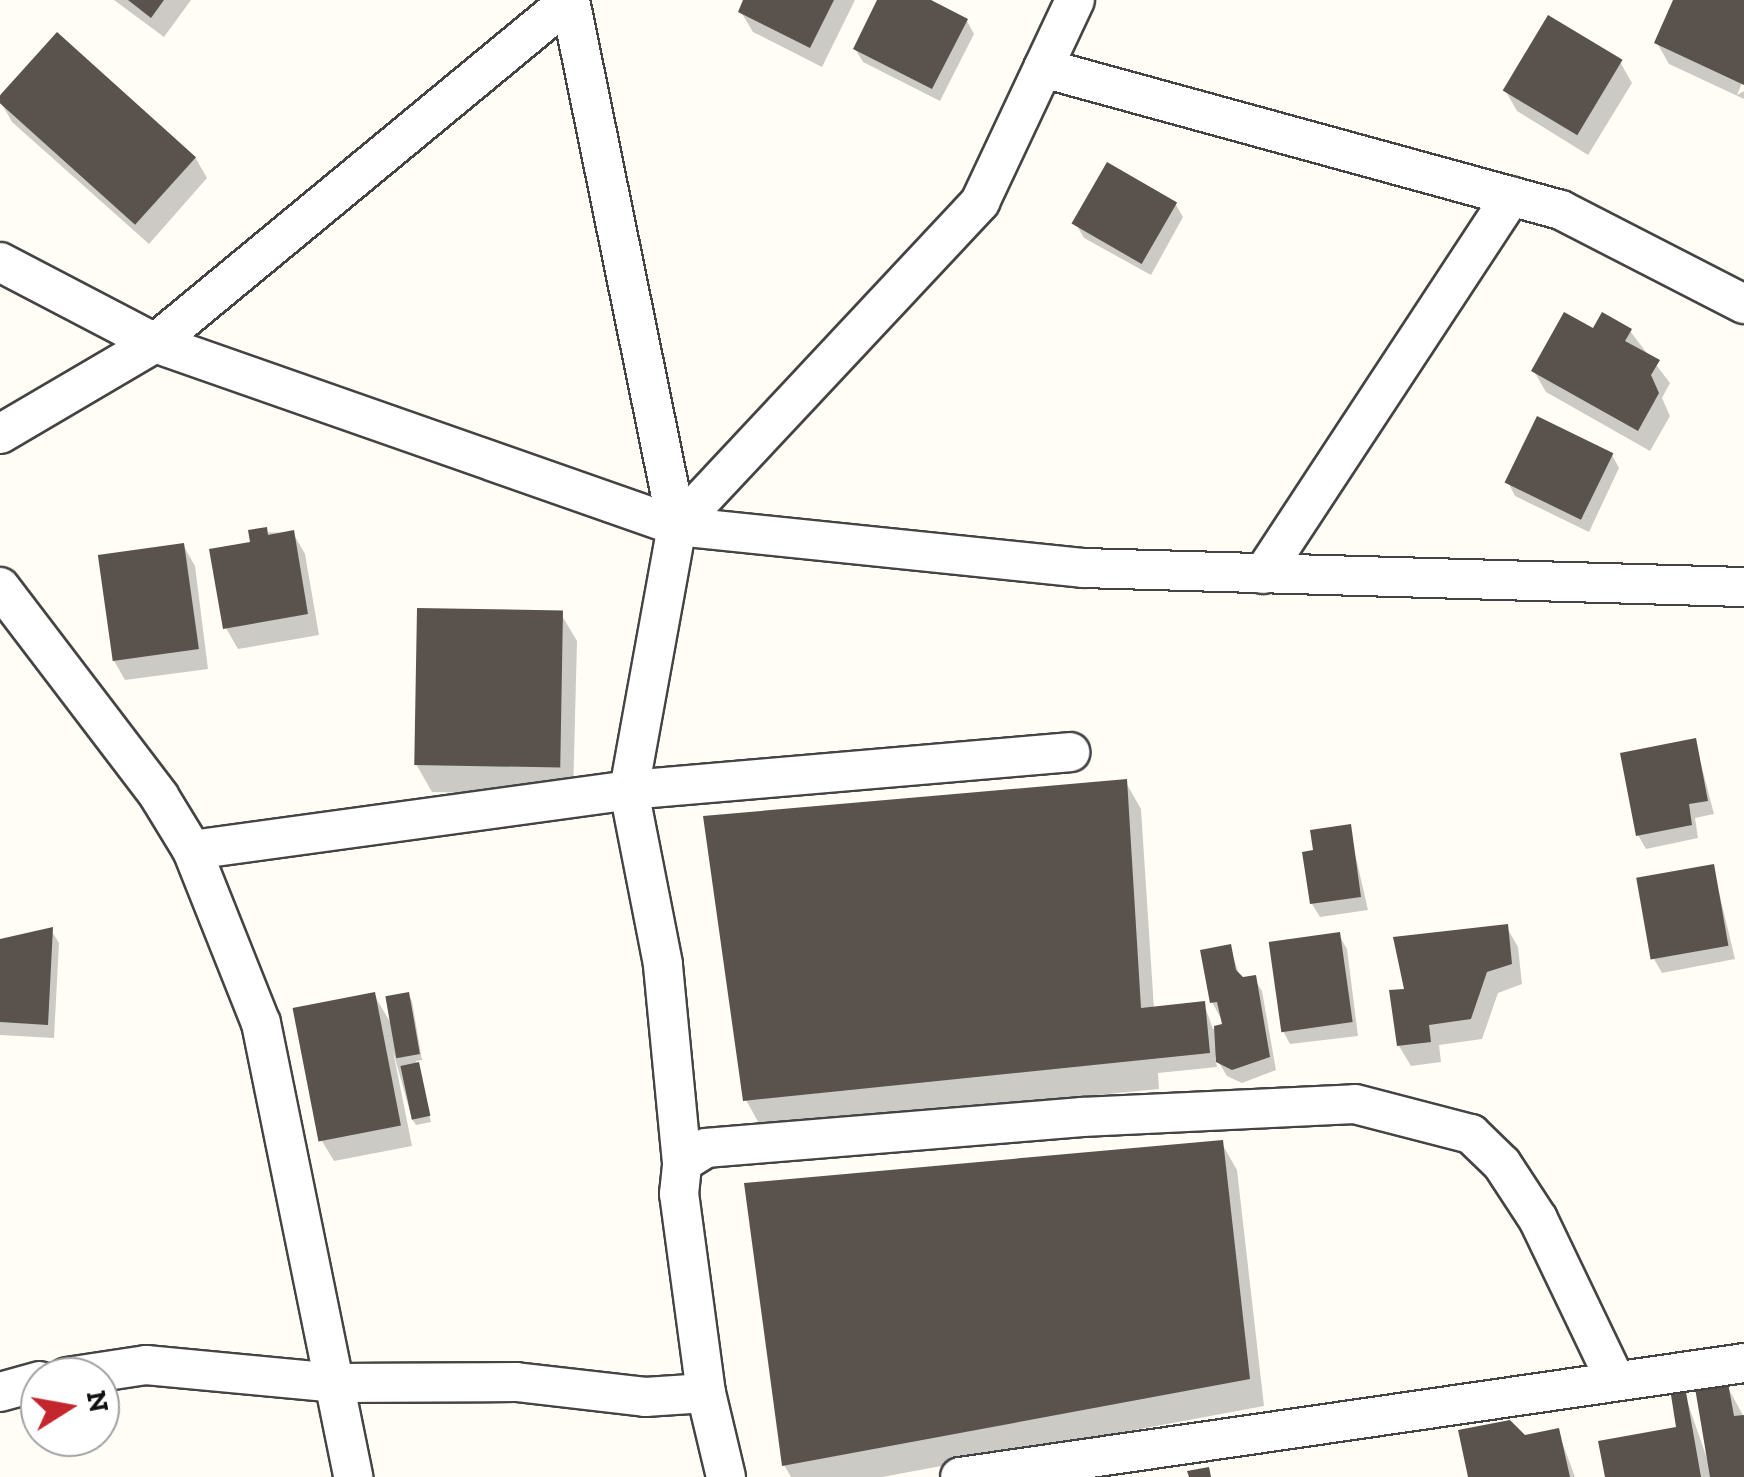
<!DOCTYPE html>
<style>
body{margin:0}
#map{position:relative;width:1744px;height:1477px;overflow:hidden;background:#fffdf5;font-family:"Zilla Slab",serif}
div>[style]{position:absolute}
.shadow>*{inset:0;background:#0003}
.building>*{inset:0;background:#5a524d;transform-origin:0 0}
.roads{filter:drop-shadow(2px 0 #444) drop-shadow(-2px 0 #444) drop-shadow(0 2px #444) drop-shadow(0 -2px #444)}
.minor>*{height:38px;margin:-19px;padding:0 19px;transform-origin:19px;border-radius:19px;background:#fff}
span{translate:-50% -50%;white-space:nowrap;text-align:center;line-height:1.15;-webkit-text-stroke:10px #fff;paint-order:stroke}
.north{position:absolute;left:20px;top:1357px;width:100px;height:100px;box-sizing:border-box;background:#fff;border:2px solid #a0a0a0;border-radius:50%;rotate:79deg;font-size:28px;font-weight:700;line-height:40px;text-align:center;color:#111}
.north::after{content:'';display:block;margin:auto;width:35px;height:45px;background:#c4262e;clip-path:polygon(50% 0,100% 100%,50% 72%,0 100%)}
</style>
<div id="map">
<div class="shadow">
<div style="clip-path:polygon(114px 0,191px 0,164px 37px)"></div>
<div style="clip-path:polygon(746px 0,855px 0,822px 67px,753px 32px,741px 12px)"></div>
<div style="clip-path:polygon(880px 0,926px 0,967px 21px,974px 34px,940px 101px,863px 62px,855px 49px)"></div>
<div style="clip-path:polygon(1676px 0,1744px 0,1744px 78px,1737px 95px,1744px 91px,1744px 99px,1669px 64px,1657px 43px)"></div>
<div style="clip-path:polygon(58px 35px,195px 157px,207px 178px,149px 244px,12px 122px,0 101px)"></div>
<div style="clip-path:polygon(1620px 62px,1632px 83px,1588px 155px,1517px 111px,1505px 90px)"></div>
<div style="clip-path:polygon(1175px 203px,1183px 217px,1151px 275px,1084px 238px,1076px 224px)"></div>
<div style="clip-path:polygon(1594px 331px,1630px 331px,1670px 383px,1662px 398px,1670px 416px,1650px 451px,1546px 392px,1534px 371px)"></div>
<div style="clip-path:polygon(1612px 455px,1619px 468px,1589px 532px,1515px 496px,1508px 482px)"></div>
<div style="clip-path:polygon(251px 532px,293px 533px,305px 554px,319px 635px,238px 649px,226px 628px,253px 544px)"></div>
<div style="clip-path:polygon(183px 545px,195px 566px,208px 669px,125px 680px,113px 659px)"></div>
<div style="clip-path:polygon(561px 614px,577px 641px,573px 795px,432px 792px,416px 764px)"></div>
<div style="clip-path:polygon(1695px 741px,1714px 814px,1695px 818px,1698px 838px,1646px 849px,1638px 835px)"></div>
<div style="clip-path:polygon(1125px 781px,1141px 809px,1154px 1009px,1204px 1004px,1213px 1029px,1225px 1026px,1212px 1002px,1230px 947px,1241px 980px,1254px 978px,1262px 991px,1276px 1070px,1242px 1083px,1227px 1076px,1215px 1056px,1217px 1067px,1158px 1073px,1159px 1089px,761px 1127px,746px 1100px)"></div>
<div style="clip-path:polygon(1349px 827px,1368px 910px,1320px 917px,1312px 904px)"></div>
<div style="clip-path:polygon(1713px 867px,1735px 959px,1662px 973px,1654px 959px)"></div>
<div style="clip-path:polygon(1506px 926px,1518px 947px,1522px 984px,1498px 993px,1482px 1039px,1439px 1045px,1441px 1062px,1411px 1066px,1399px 1046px,1406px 991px)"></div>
<div style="clip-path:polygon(51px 930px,59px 943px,54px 1038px,0 1035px,0 942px)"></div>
<div style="clip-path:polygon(1339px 935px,1347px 949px,1358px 1036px,1290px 1044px,1283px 1031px)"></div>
<div style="clip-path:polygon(374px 995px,392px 1025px,408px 995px,412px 1001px,422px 1060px,416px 1061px,431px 1122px,416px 1125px,412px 1119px,393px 1051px,412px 1146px,334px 1161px,322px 1141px)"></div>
<div style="clip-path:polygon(1221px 1142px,1237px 1170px,1264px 1406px,882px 1477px,791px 1477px,784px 1465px)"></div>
<div style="clip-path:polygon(1727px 1386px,1744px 1417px,1744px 1477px,1607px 1477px,1679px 1429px,1685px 1395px,1712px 1473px)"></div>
<div style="clip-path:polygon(1558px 1431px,1575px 1477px,1470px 1477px,1524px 1437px)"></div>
</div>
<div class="building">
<div style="clip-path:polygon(128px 0,164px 0,151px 18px)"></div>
<div style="clip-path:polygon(743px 0,834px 0,810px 48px,738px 12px)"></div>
<div style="clip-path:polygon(877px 0,931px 0,968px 19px,932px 89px,853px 49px)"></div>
<div style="clip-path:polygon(1673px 0,1744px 0,1744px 85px,1654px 43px)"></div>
<div style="left:1548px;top:15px;width:87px;height:88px;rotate:31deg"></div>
<div style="left:57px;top:32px;width:187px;height:91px;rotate:42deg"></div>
<div style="left:1107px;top:162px;width:81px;height:71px;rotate:30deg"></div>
<div style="clip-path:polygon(1564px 312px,1593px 328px,1602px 312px,1632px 329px,1625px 341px,1660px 360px,1651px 375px,1659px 393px,1638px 431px,1531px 371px)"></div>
<div style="left:1537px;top:416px;width:85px;height:74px;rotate:26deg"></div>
<div style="clip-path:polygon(267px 527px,268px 535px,294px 530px,308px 614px,223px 629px,209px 549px,250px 542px,248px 530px)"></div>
<div style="left:184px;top:543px;width:107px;height:87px;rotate:82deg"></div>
<div style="left:417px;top:608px;width:146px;height:157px;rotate:1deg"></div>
<div style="clip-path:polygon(1696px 738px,1708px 801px,1689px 804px,1692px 825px,1636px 836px,1620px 753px)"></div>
<div style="clip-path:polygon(1127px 779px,1141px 1008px,1205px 1001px,1210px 1053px,743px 1101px,703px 816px)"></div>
<div style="clip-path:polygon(1351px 824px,1361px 897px,1310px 904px,1302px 852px,1313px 850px,1310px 830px)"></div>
<div style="left:1714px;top:864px;width:83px;height:79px;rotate:80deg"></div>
<div style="clip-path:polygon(1508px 924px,1512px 964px,1487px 972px,1471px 1019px,1429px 1025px,1431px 1042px,1397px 1046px,1389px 990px,1404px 989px,1393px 937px)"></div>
<div style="clip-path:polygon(53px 927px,48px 1025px,0 1022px,0 939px)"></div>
<div style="left:1340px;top:932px;width:91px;height:72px;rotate:82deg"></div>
<div style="clip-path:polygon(1231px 944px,1236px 970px,1243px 977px,1256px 975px,1270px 1057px,1232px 1070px,1216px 1062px,1214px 1026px,1222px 1024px,1217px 1002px,1210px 1003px,1200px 950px)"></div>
<div style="left:375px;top:992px;width:136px;height:84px;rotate:79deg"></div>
<div style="left:409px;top:992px;width:63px;height:24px;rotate:80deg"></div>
<div style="left:419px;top:1062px;width:55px;height:19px;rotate:78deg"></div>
<div style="clip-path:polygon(1223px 1140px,1250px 1379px,782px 1466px,744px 1183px)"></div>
<div style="clip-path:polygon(1728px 1383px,1734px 1416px,1744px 1415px,1744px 1477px,1710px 1477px,1695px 1388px)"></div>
<div style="clip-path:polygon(1686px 1392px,1701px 1477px,1605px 1477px,1598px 1441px,1676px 1427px,1671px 1395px)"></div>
<div style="clip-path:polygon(1510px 1420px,1525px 1435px,1559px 1428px,1570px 1477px,1468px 1477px,1458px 1430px)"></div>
<div style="clip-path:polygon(1209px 1467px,1211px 1477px,1189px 1477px,1187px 1471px)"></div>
</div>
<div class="roads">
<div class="minor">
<div style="left:570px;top:0;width:537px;rotate:78.5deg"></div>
<div style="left:1043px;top:68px;width:537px;rotate:15.33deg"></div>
<div style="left:1561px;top:210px;width:206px;rotate:27.2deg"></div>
<div style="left:0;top:262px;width:175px;rotate:27.6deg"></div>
<div style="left:155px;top:343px;width:553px;rotate:19.32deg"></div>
<div style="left:677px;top:526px;width:408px;rotate:5.9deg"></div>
<div style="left:1083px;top:568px;width:661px;rotate:1.65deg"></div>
<div style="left:0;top:434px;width:180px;rotate:-30.4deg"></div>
<div style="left:155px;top:343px;width:538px;rotate:-39.57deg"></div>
<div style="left:1263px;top:574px;width:452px;rotate:-56.7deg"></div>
<div style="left:0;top:587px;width:263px;rotate:52.7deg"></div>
<div style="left:159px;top:796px;width:63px;rotate:58.6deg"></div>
<div style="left:192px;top:850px;width:186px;rotate:68.3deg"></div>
<div style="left:261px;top:1023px;width:463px;rotate:78.5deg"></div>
<div style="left:192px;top:850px;width:441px;rotate:-7.8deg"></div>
<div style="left:629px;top:790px;width:443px;rotate:-4.9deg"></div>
<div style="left:682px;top:1163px;width:200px;rotate:-95.5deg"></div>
<div style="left:663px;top:964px;width:177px;rotate:-101.1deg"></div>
<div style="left:629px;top:790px;width:268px;rotate:-79.7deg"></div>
<div style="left:677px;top:526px;width:444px;rotate:-46.9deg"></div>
<div style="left:980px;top:202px;width:223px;rotate:-64.8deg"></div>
<div style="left:67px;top:1377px;width:80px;rotate:-8.6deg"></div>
<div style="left:146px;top:1365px;width:190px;rotate:5.4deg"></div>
<div style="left:335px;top:1383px;width:181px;rotate:-0.3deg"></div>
<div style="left:516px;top:1382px;width:130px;rotate:6.6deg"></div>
<div style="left:645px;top:1397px;width:61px;rotate:-3.8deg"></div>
<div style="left:706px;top:1393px;width:86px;rotate:76.6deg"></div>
<div style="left:0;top:1392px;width:41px;rotate:-15.4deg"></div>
<div style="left:706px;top:1393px;width:201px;rotate:-97.7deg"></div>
<div style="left:679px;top:1194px;width:31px;rotate:-84deg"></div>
<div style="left:682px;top:1163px;width:28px;rotate:-32deg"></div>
<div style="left:706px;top:1148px;width:377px;rotate:-4.7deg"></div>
<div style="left:1082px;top:1117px;width:273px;rotate:-2.7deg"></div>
<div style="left:1355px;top:1104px;width:120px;rotate:14.5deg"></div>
<div style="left:1471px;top:1134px;width:43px;rotate:44.1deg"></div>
<div style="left:1502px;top:1164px;width:66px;rotate:56.8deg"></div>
<div style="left:1538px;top:1219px;width:178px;rotate:64.4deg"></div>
<div style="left:960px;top:1477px;width:792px;rotate:-8.27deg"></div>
</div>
</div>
<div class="north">N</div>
</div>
